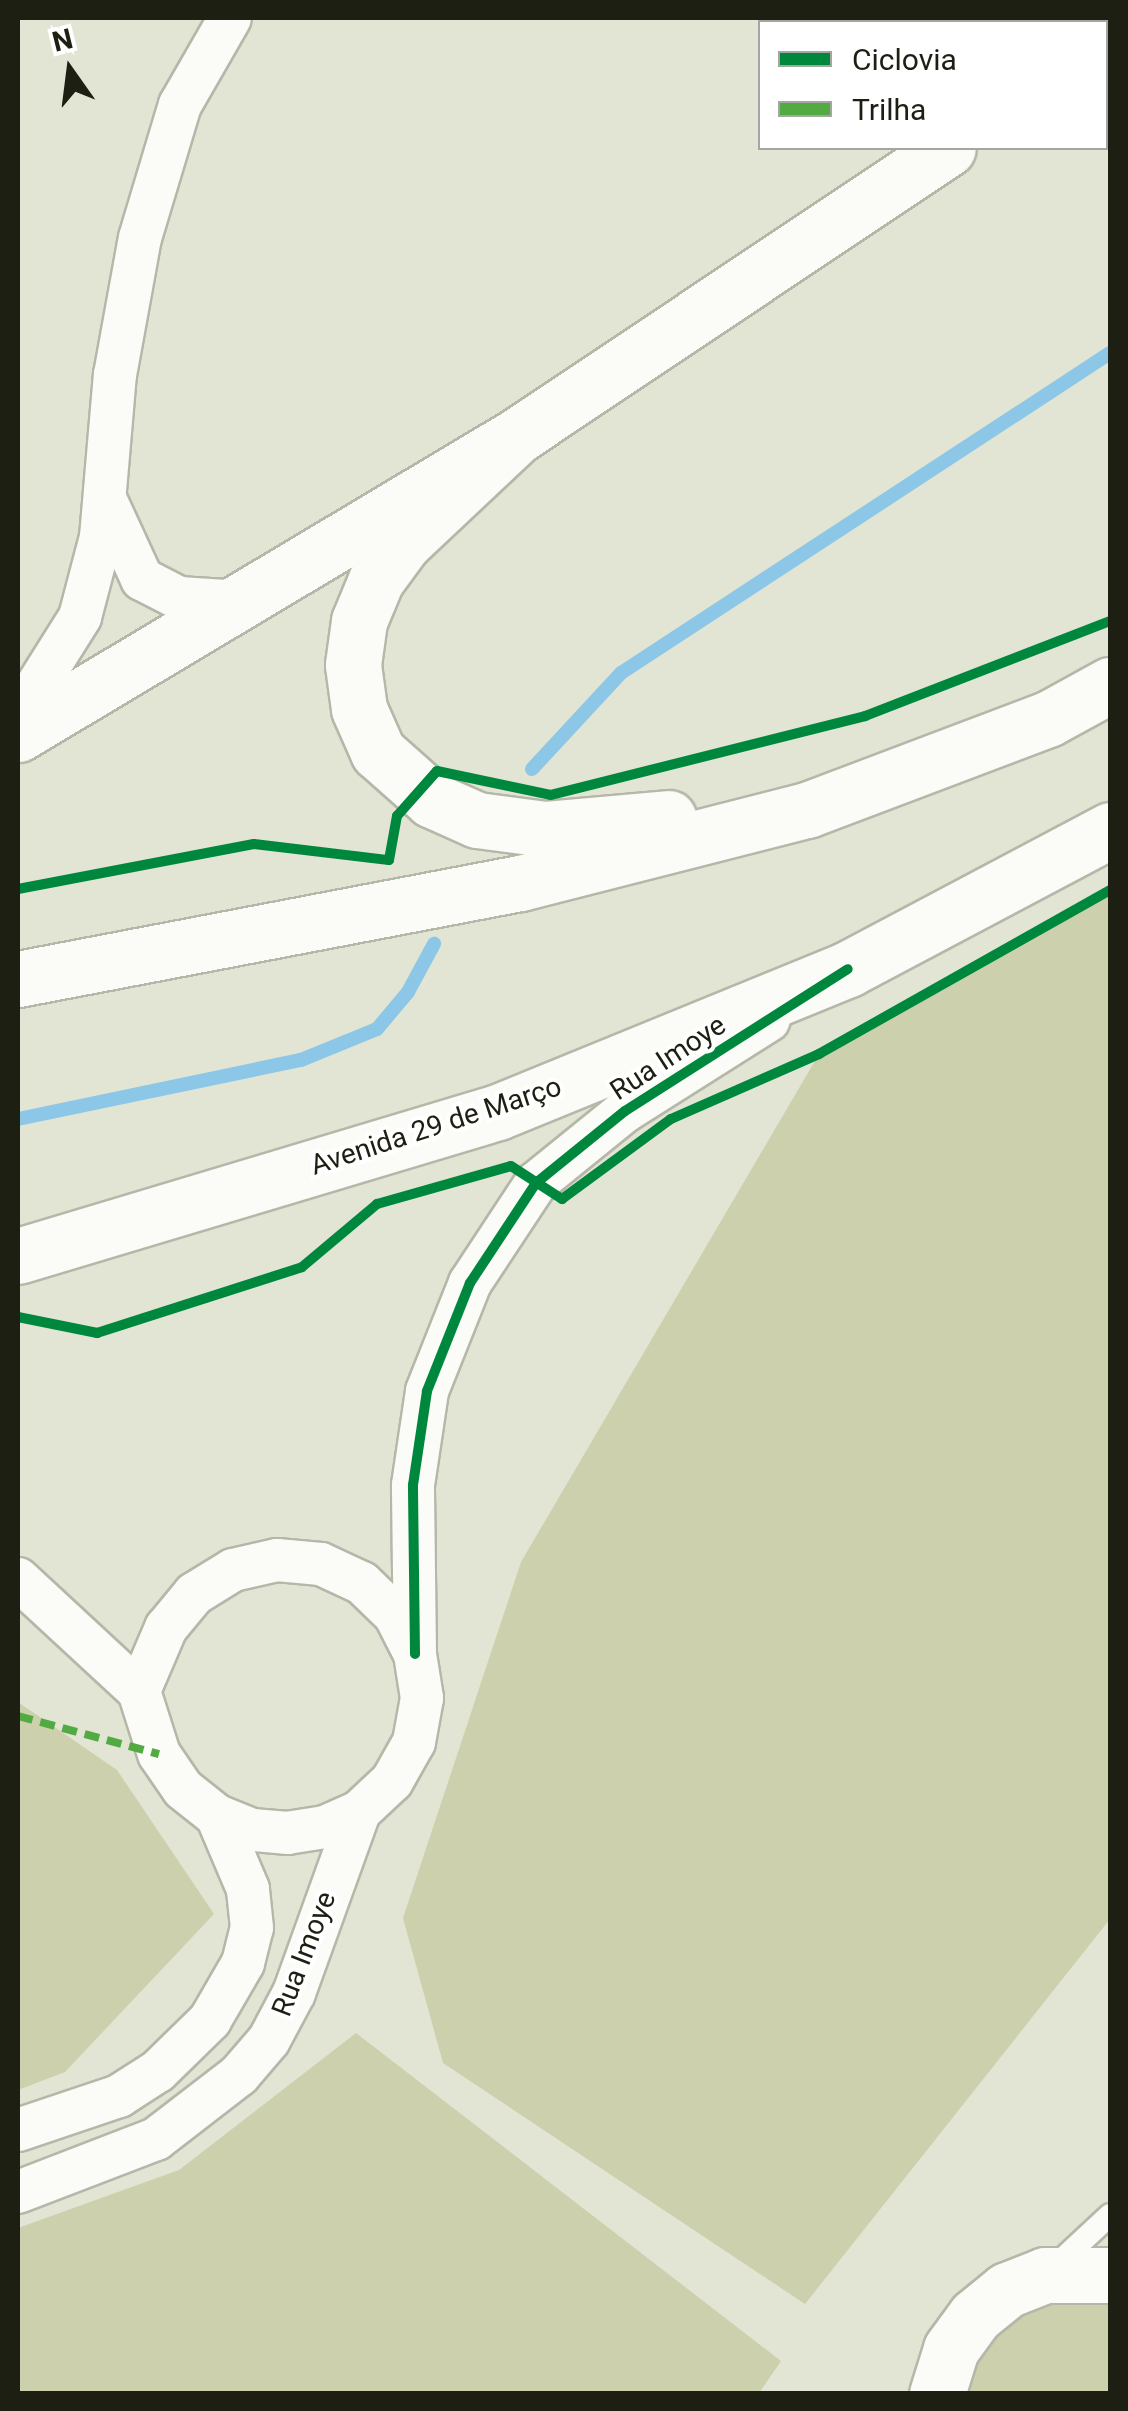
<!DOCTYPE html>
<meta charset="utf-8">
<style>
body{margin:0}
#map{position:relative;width:1128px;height:2411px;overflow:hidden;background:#e2e5d3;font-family:Roboto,sans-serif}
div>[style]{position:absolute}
.green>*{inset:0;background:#ccd0ac}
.stream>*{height:14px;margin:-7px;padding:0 7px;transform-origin:7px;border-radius:7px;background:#8dc7e7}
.roads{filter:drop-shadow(2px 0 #b5b7a9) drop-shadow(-2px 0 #b5b7a9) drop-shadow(0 2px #b5b7a9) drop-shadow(0 -2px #b5b7a9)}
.service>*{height:22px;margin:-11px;padding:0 11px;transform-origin:11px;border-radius:11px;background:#fbfbf8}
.minor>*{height:42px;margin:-21px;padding:0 21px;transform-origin:21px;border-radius:21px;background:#fbfbf8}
.tertiary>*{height:55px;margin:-27.5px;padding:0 27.5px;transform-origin:27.5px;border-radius:27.5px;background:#fbfbf8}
.secondary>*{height:55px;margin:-27.5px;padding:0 27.5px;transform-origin:27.5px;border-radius:27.5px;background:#fbfbf8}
.primary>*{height:55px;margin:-27.5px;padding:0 27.5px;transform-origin:27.5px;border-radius:27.5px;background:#fbfbf8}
.quiet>*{height:8px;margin-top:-4px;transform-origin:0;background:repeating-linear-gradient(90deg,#52aa42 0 15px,transparent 0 23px)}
.cycleway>*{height:10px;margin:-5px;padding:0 5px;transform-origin:5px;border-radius:5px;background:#00873e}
span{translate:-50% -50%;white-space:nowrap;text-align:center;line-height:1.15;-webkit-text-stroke:8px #fff;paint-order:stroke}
.street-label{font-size:28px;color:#1e1f13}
.frame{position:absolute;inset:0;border:20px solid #1e1f13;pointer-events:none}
.legend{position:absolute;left:758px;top:20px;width:350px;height:130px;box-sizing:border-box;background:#fff;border:2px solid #a5a5a1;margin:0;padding:12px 18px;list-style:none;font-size:30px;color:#1e1f13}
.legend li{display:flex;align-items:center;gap:20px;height:50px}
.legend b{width:50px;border:2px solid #a5a5a1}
.north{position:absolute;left:20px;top:20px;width:100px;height:100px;-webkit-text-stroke:8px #fff;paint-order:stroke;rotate:346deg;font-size:28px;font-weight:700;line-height:40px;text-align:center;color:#1e1f13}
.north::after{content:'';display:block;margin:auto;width:35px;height:45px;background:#1e1f13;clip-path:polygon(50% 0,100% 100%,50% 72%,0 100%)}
</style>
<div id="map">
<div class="green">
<div style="clip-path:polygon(1110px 893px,1110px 1919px,805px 2304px,443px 2063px,403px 1918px,521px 1562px,819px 1054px)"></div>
<div style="clip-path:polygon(18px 1702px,117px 1770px,214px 1914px,65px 2072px,18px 2090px)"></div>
<div style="clip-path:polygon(356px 2033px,781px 2361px,759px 2393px,18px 2393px,18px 2228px,179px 2170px)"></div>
<div style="clip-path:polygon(1082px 2294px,1110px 2303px,1110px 2393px,968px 2394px,974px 2352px,1034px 2300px)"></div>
</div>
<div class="stream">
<div style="left:532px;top:769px;width:131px;rotate:-47.2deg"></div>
<div style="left:621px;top:673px;width:584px;rotate:-33.2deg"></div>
<div style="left:18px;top:1119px;width:289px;rotate:-11.8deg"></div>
<div style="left:301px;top:1060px;width:82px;rotate:-22.2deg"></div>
<div style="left:377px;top:1029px;width:48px;rotate:-50deg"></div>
<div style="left:408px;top:992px;width:55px;rotate:-61.6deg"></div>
</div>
<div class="roads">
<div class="service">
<div style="left:1054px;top:2267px;width:76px;rotate:-42.9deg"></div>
</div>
<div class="minor">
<div style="left:992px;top:18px;width:6px;rotate:45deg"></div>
<div style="left:107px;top:503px;width:84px;rotate:65.3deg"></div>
<div style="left:142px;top:579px;width:42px;rotate:27.2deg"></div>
<div style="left:179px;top:598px;width:62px;rotate:3.7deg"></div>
<div style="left:18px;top:716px;width:117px;rotate:-57.9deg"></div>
<div style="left:80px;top:617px;width:83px;rotate:-75.3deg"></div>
<div style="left:101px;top:537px;width:163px;rotate:-85.1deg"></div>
<div style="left:115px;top:375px;width:139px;rotate:-79.7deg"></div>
<div style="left:140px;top:238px;width:139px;rotate:-73.3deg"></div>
<div style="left:180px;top:105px;width:100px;rotate:-60.1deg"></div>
<div style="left:277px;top:1560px;width:44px;rotate:5.2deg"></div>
<div style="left:321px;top:1564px;width:45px;rotate:24.9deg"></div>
<div style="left:362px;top:1583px;width:46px;rotate:44.1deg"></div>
<div style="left:395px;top:1615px;width:44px;rotate:62.9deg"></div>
<div style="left:415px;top:1654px;width:45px;rotate:81deg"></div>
<div style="left:422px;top:1698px;width:45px;rotate:100.3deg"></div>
<div style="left:414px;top:1742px;width:45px;rotate:119.4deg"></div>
<div style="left:392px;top:1781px;width:45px;rotate:136.8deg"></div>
<div style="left:359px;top:1812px;width:37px;rotate:156deg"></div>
<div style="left:325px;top:1827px;width:37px;rotate:171deg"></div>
<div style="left:288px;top:1833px;width:36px;rotate:-175deg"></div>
<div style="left:252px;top:1830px;width:38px;rotate:-158deg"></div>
<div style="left:217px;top:1816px;width:43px;rotate:-141.5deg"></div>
<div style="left:183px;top:1789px;width:42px;rotate:-124.4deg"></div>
<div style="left:159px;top:1754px;width:66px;rotate:-107.6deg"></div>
<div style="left:139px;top:1691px;width:69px;rotate:-66.8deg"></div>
<div style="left:166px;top:1628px;width:44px;rotate:-50.5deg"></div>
<div style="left:194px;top:1594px;width:46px;rotate:-31.6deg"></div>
<div style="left:233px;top:1570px;width:45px;rotate:-12.8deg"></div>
<div style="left:18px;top:1579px;width:165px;rotate:42.8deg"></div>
<div style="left:415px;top:1654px;width:169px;rotate:-90.7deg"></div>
<div style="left:413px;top:1485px;width:95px;rotate:-81.5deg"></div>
<div style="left:427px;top:1391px;width:116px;rotate:-68.3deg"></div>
<div style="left:470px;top:1283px;width:120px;rotate:-56.6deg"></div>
<div style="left:536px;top:1183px;width:114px;rotate:-39deg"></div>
<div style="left:625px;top:1111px;width:170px;rotate:-32.3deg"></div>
<div style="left:18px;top:2130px;width:107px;rotate:-18.6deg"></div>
<div style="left:119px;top:2096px;width:46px;rotate:-32.7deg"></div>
<div style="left:158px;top:2071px;width:73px;rotate:-44.4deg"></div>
<div style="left:210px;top:2020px;width:66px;rotate:-59.9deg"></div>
<div style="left:243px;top:1963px;width:36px;rotate:-76deg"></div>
<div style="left:252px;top:1928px;width:39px;rotate:-96deg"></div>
<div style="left:248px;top:1889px;width:79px;rotate:-113deg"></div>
<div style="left:18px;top:2192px;width:148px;rotate:-21deg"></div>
<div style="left:156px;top:2139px;width:105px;rotate:-37.6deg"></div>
<div style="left:239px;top:2075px;width:46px;rotate:-49.4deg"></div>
<div style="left:269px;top:2040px;width:53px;rotate:-62deg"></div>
<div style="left:294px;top:1993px;width:192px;rotate:-70.2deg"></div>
</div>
<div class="tertiary">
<div style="left:937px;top:2394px;width:47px;rotate:-72.7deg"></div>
<div style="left:951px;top:2349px;width:41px;rotate:-54deg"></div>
<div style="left:975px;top:2316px;width:41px;rotate:-39.1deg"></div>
<div style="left:1007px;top:2290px;width:41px;rotate:-21.5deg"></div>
<div style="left:1045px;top:2275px;width:65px"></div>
</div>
<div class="secondary">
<div style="left:1106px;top:41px;width:5px;rotate:-37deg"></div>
<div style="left:18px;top:734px;width:581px;rotate:-30.85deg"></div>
<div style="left:517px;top:436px;width:518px;rotate:-33.75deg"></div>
</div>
<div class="primary">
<div style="left:517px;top:436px;width:155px;rotate:136.8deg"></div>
<div style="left:404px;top:542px;width:47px;rotate:126.4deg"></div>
<div style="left:376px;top:580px;width:44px;rotate:112.5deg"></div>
<div style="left:359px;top:621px;width:44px;rotate:97.8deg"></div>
<div style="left:353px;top:665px;width:44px;rotate:82.2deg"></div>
<div style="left:359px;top:709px;width:47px;rotate:66.2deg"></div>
<div style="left:378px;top:752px;width:72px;rotate:41.6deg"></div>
<div style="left:432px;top:800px;width:49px;rotate:24deg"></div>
<div style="left:477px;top:820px;width:69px;rotate:7.5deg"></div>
<div style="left:545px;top:829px;width:124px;rotate:-5.1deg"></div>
<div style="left:18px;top:979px;width:511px;rotate:-10.83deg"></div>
<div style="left:520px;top:883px;width:296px;rotate:-14.3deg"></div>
<div style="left:807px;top:810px;width:258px;rotate:-20.7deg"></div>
<div style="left:1048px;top:719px;width:71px;rotate:-28.7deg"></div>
<div style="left:18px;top:1256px;width:501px;rotate:-16.7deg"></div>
<div style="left:498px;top:1112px;width:378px;rotate:-22.2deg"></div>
<div style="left:848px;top:969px;width:297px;rotate:-27.9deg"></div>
</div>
</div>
<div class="quiet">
<div style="left:18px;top:1716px;width:146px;rotate:15.1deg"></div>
</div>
<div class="cycleway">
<div style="left:18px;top:889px;width:240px;rotate:-10.8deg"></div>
<div style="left:254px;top:844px;width:136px;rotate:6.8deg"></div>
<div style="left:389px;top:860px;width:45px;rotate:-79.7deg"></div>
<div style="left:397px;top:816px;width:60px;rotate:-48.4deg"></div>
<div style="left:437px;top:771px;width:116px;rotate:11.9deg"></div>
<div style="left:551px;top:795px;width:324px;rotate:-14.1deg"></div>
<div style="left:865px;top:716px;width:263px;rotate:-21.2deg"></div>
<div style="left:18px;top:1317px;width:81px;rotate:11.4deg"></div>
<div style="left:97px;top:1333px;width:215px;rotate:-17.8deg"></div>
<div style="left:302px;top:1267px;width:98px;rotate:-40deg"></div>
<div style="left:377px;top:1204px;width:139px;rotate:-15.8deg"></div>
<div style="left:511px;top:1166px;width:61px;rotate:32.9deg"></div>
<div style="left:562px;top:1199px;width:135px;rotate:-36.3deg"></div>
<div style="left:671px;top:1119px;width:162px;rotate:-23.7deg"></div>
<div style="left:819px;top:1054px;width:334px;rotate:-29.4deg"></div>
<div style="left:415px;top:1654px;width:169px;rotate:-90.7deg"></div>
<div style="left:413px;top:1485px;width:95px;rotate:-81.5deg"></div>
<div style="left:427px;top:1391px;width:116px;rotate:-68.3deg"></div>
<div style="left:470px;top:1283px;width:120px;rotate:-56.6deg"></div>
<div style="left:536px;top:1183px;width:114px;rotate:-39deg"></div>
<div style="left:625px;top:1111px;width:264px;rotate:-32.5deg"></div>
</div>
<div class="street-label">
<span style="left:668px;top:1058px;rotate:-33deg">Rua Imoye</span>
<span style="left:436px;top:1126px;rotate:-18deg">Avenida 29 de Março</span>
<span style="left:304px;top:1954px;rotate:-69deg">Rua Imoye</span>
</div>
<div class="frame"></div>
<ul class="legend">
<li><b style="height:12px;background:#00873e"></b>Ciclovia</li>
<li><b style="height:12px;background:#52aa42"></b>Trilha</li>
</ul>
<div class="north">N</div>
</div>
